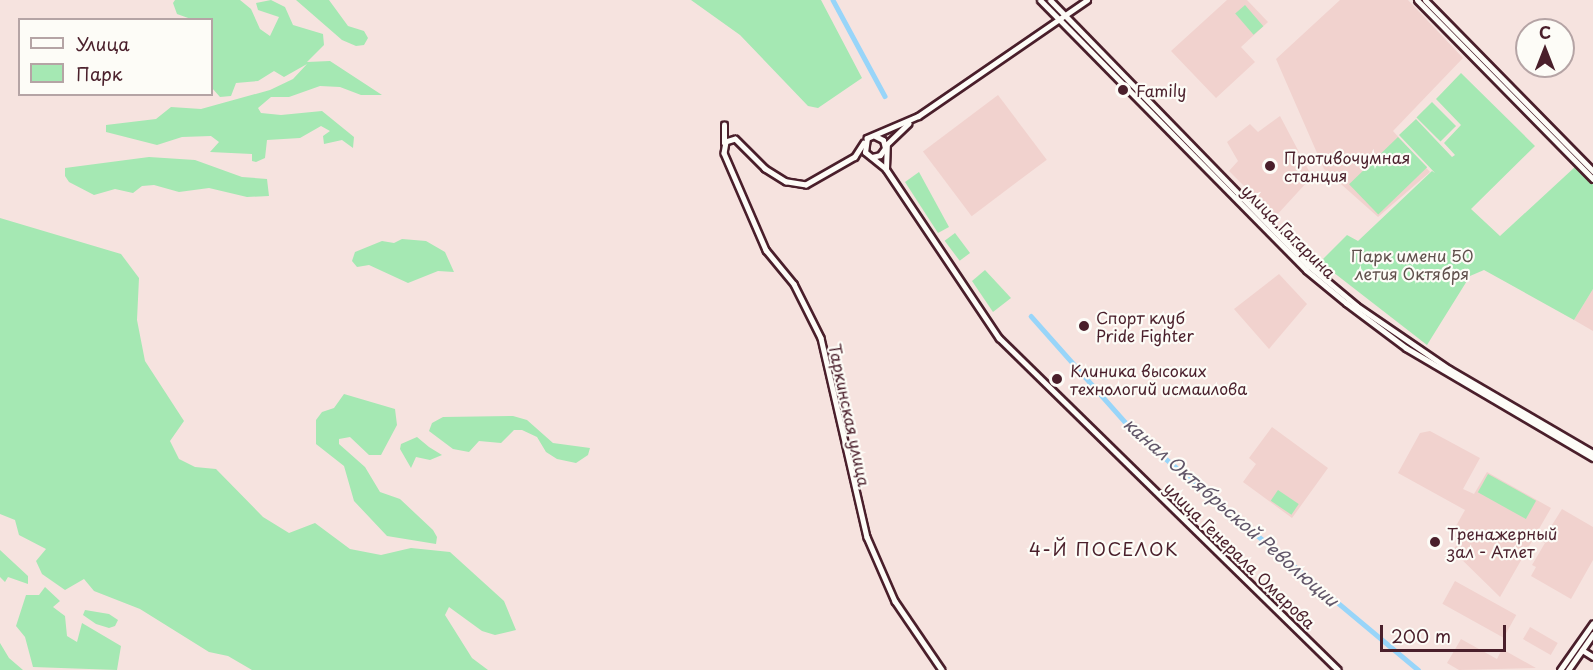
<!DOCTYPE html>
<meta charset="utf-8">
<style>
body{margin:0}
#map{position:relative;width:1593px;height:670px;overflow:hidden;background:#f6e3df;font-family:"Playpen Sans",sans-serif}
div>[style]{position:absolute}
.built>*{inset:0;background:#f1d2ce;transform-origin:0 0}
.green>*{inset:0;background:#a5e8b3;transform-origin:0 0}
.canal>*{height:4.5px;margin:-2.25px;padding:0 2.25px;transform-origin:2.25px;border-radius:2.25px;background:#98d5f9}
.roads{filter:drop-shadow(2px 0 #4a1f2b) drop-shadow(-2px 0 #4a1f2b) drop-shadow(0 2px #4a1f2b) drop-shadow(0 -2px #4a1f2b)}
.minor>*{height:4.5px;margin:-2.25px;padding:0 2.25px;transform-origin:2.25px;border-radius:2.25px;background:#fdfcf7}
.major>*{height:5px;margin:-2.5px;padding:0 2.5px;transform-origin:2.5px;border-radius:2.5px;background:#fdfcf7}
.dots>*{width:16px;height:16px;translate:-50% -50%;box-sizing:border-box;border:3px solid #fdfcf7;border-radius:50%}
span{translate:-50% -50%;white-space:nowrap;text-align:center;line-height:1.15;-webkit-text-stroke:4.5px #fdfcf7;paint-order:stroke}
.poi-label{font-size:16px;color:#4a1f2b}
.left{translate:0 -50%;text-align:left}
.street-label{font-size:16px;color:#4a1f2b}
.park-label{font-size:16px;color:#61514d}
.water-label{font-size:18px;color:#615669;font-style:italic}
.neighbourhood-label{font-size:18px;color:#4a1f2b;letter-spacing:1.5px}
.legend{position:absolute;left:18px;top:18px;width:195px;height:78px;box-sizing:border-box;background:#fdfcf7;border:2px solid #b5a4a5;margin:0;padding:8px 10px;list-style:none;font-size:18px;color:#4a1f2b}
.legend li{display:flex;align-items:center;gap:12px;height:30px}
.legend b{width:30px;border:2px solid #b5a4a5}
.north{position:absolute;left:1515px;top:18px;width:60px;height:60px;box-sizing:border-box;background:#fdfcf7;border:2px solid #b5a4a5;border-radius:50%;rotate:0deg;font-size:16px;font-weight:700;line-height:24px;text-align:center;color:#4a1f2b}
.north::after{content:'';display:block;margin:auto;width:21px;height:27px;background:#4a1f2b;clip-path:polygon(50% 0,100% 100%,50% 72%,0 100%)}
.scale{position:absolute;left:1380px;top:625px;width:126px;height:27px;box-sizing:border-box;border:3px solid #4a1f2b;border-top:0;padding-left:8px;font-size:18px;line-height:21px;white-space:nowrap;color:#4a1f2b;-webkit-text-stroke:4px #fdfcf7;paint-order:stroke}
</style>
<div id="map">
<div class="built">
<div style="clip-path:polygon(1227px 0,1247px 0,1268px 22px,1241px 47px,1255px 62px,1216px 98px,1171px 51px)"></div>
<div style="clip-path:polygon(1340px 0,1408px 0,1463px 58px,1393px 131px,1430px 172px,1378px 217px,1324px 169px,1276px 59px)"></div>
<div style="left:998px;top:95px;width:81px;height:94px;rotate:53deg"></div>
<div style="clip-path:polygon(1280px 116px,1309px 171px,1308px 181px,1275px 217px,1229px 171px,1238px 161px,1227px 142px,1250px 124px,1258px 132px)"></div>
<div style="clip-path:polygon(1279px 274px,1307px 304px,1269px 349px,1234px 309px)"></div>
<div style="clip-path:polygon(1593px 289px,1593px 331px,1574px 320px)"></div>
<div style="clip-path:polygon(1272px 427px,1328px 468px,1292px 518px,1243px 482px,1256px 464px,1249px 458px)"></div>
<div style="clip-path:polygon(1430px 431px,1480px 458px,1463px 489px,1474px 494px,1487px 472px,1551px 508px,1500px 597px,1453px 551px,1464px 531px,1456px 526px,1465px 510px,1398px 473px,1420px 433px)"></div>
<div style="clip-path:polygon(1562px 509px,1593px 527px,1593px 560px,1571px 599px,1531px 576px,1536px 567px,1532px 565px,1545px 543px,1542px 541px)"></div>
<div style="left:1455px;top:581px;width:70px;height:26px;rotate:29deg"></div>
<div style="left:1530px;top:627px;width:32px;height:14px;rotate:30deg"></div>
<div style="clip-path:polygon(1461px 639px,1497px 659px,1502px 649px,1536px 668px,1459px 670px,1447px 663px)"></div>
</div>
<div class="green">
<div style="clip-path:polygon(175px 0,240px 0,251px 9px,260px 29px,270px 36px,279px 17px,258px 10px,256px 3px,271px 0,285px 7px,293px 25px,323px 34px,324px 45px,307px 62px,330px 61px,382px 95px,361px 95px,340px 87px,320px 86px,289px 97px,271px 97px,258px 108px,261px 113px,281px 115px,322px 111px,354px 137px,353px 148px,342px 140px,324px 144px,323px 136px,330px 131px,321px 126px,300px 138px,267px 140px,265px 158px,256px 162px,252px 161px,252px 154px,210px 152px,219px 142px,211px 136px,182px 137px,157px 145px,106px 132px,106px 125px,156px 119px,171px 107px,201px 109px,270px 90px,293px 79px,307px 64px,284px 77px,274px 71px,258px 81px,236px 83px,231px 96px,220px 97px,212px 88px,212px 20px,191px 19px,177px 14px,173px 3px)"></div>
<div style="clip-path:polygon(296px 0,329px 0,348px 26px,364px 31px,368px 38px,364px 45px,356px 46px,342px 40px)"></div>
<div style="clip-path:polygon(691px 0,821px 0,862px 78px,818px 108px,808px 106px,740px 35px)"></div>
<div style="left:1245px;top:5px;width:28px;height:13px;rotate:49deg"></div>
<div style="clip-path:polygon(1461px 73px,1535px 146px,1471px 209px,1500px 236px,1576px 166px,1593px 182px,1593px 289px,1574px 320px,1484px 270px,1470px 276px,1427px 345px,1320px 262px,1347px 235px,1358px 241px,1432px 171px,1435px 173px,1399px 135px,1416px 119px,1452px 157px,1455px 155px,1444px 143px,1461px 125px,1436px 99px)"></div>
<div style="left:1432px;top:102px;width:34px;height:22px;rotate:45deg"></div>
<div style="left:1398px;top:137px;width:42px;height:68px;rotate:46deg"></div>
<div style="clip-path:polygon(149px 157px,195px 160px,242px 177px,267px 179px,269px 196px,247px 197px,209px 188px,179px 192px,154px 185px,142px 186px,133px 193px,115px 189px,94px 195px,69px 182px,65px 176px,65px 168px)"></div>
<div style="clip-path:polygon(919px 172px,949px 227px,938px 233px,905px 182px)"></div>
<div style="clip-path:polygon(0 218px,121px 254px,139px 278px,137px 320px,145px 361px,184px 421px,170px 441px,179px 459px,195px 467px,216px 469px,263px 517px,289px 533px,315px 523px,350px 549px,381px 555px,411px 548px,450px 552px,504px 601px,516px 630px,495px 635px,482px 631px,449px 607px,445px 615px,472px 658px,488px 670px,252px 670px,228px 656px,209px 652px,140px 609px,94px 591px,84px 579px,65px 590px,42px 574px,36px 561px,46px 549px,19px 535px,15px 520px,0 514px)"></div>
<div style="left:955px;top:233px;width:25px;height:13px;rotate:53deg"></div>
<div style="clip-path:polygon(402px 239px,426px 241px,445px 252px,454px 272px,438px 271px,408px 283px,369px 265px,357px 267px,352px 261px,355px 252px,382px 241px,394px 243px)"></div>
<div style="clip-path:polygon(985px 270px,1011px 298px,993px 312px,972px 281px)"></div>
<div style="clip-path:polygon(344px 394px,395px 409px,397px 425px,381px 455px,369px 455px,350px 437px,339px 439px,339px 444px,365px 467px,380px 492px,400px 499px,433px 530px,437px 537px,436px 544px,387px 536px,354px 501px,344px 466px,316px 444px,316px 420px,322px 412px,334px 408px)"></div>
<div style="clip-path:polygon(513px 416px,527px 420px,553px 443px,590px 448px,588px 455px,576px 463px,557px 459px,546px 452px,537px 437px,522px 430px,514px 430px,501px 443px,479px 441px,469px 452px,453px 449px,429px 431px,432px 423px,443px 417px)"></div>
<div style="clip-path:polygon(417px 437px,429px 447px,442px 455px,430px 460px,416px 457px,411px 468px,400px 449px,401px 444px)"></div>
<div style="left:1488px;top:474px;width:55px;height:21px;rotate:29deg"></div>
<div style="left:1278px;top:490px;width:25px;height:13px;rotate:34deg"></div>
<div style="clip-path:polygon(0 550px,28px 576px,28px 584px,8px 577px,5px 582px,0 577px)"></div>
<div style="clip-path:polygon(45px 587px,60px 601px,53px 607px,65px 616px,67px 636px,77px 642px,82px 623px,121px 646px,117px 670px,33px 667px,25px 637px,16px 626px,26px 595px,39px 595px)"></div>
<div style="clip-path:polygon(85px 610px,109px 614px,118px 620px,115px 626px,109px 628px,96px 624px,83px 615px)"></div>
<div style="clip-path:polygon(0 643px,9px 658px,23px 670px,0 670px)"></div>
</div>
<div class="canal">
<div style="left:833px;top:0;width:109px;rotate:61.6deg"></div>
<div style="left:1031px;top:316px;width:157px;rotate:48.4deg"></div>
<div style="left:1135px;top:433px;width:369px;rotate:39.9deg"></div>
</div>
<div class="roads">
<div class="minor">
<div style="left:724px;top:143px;width:18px;rotate:-90deg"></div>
<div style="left:864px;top:143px;width:17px;rotate:123deg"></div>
<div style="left:855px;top:157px;width:56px;rotate:150.3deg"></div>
<div style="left:806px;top:185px;width:20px;rotate:-171deg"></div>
<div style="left:786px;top:182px;width:25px;rotate:-148deg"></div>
<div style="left:765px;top:169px;width:42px;rotate:-135deg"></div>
<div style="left:735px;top:139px;width:9px;rotate:162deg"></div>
<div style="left:726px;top:142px;width:11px;rotate:100deg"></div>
<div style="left:724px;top:153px;width:106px;rotate:66.6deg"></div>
<div style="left:766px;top:250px;width:44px;rotate:50.5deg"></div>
<div style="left:794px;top:284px;width:60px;rotate:63.4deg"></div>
<div style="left:821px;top:338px;width:204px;rotate:77deg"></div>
<div style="left:867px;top:537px;width:70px;rotate:66.4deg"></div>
<div style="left:895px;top:601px;width:83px;rotate:55.7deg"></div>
</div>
<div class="major">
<div style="left:1040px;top:0;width:379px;rotate:45.4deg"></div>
<div style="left:1306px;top:270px;width:52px;rotate:39.5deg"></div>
<div style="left:1346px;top:303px;width:75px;rotate:36.9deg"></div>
<div style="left:1406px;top:348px;width:217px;rotate:30.5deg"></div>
<div style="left:1050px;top:0;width:371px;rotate:45.8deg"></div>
<div style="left:1309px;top:266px;width:62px;rotate:39.8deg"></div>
<div style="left:1357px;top:306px;width:112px;rotate:34.4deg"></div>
<div style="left:1449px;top:369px;width:167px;rotate:30.3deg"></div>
<div style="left:1087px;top:0;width:205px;rotate:145.5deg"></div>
<div style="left:918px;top:116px;width:56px;rotate:156.7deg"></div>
<div style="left:867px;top:138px;width:14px;rotate:98deg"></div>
<div style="left:865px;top:152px;width:26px;rotate:39deg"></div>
<div style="left:885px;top:168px;width:205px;rotate:56.2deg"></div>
<div style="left:999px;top:338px;width:474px;rotate:44.4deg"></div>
<div style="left:1417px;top:0;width:251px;rotate:45.5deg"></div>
<div style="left:1425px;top:0;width:240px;rotate:45.5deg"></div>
<div style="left:872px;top:157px;width:8px;rotate:-14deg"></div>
<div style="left:880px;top:155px;width:9px;rotate:-54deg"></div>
<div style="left:885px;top:148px;width:8px;rotate:-104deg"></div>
<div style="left:883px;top:140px;width:9px;rotate:-153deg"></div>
<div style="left:886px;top:169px;width:25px;rotate:-88deg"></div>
<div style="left:887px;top:144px;width:30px;rotate:-44deg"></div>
<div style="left:1582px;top:650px;width:13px;rotate:32deg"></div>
<div style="left:1560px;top:670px;width:57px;rotate:-54.9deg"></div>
<div style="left:1568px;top:670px;width:44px;rotate:-55.2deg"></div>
</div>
</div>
<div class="dots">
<div style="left:1123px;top:90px;background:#4a1f2b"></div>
<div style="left:1270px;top:166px;background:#4a1f2b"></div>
<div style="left:1084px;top:326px;background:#4a1f2b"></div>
<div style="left:1057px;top:379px;background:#4a1f2b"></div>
<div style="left:1435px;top:542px;background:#4a1f2b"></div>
</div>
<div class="poi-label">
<span class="left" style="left:1136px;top:90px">Family</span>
<span class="left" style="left:1284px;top:166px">Противочумная<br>станция</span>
<span class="left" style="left:1096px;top:326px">Спорт клуб<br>Pride Fighter</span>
<span class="left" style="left:1070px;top:379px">Клиника высоких<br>технологий исмаилова</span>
<span class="left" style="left:1447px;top:542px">Тренажерный<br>зал - Атлет</span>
</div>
<div class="street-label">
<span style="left:1289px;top:231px;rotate:45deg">улица Гагарина</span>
<span style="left:850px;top:415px;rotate:78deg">Таркинская улица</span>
<span style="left:1240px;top:555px;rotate:44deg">улица Генерала Омарова</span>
</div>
<div class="park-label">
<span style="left:1412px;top:264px">Парк имени 50<br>летия Октября</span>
</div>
<div class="water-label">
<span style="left:1231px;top:512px;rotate:41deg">канал Октябрьской Революции</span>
</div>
<div class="neighbourhood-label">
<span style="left:1104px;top:549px">4-Й ПОСЕЛОК</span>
</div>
<ul class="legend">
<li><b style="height:8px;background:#fdfcf7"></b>Улица</li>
<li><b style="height:16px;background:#a5e8b3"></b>Парк</li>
</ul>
<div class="north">С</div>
<div class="scale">200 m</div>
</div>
